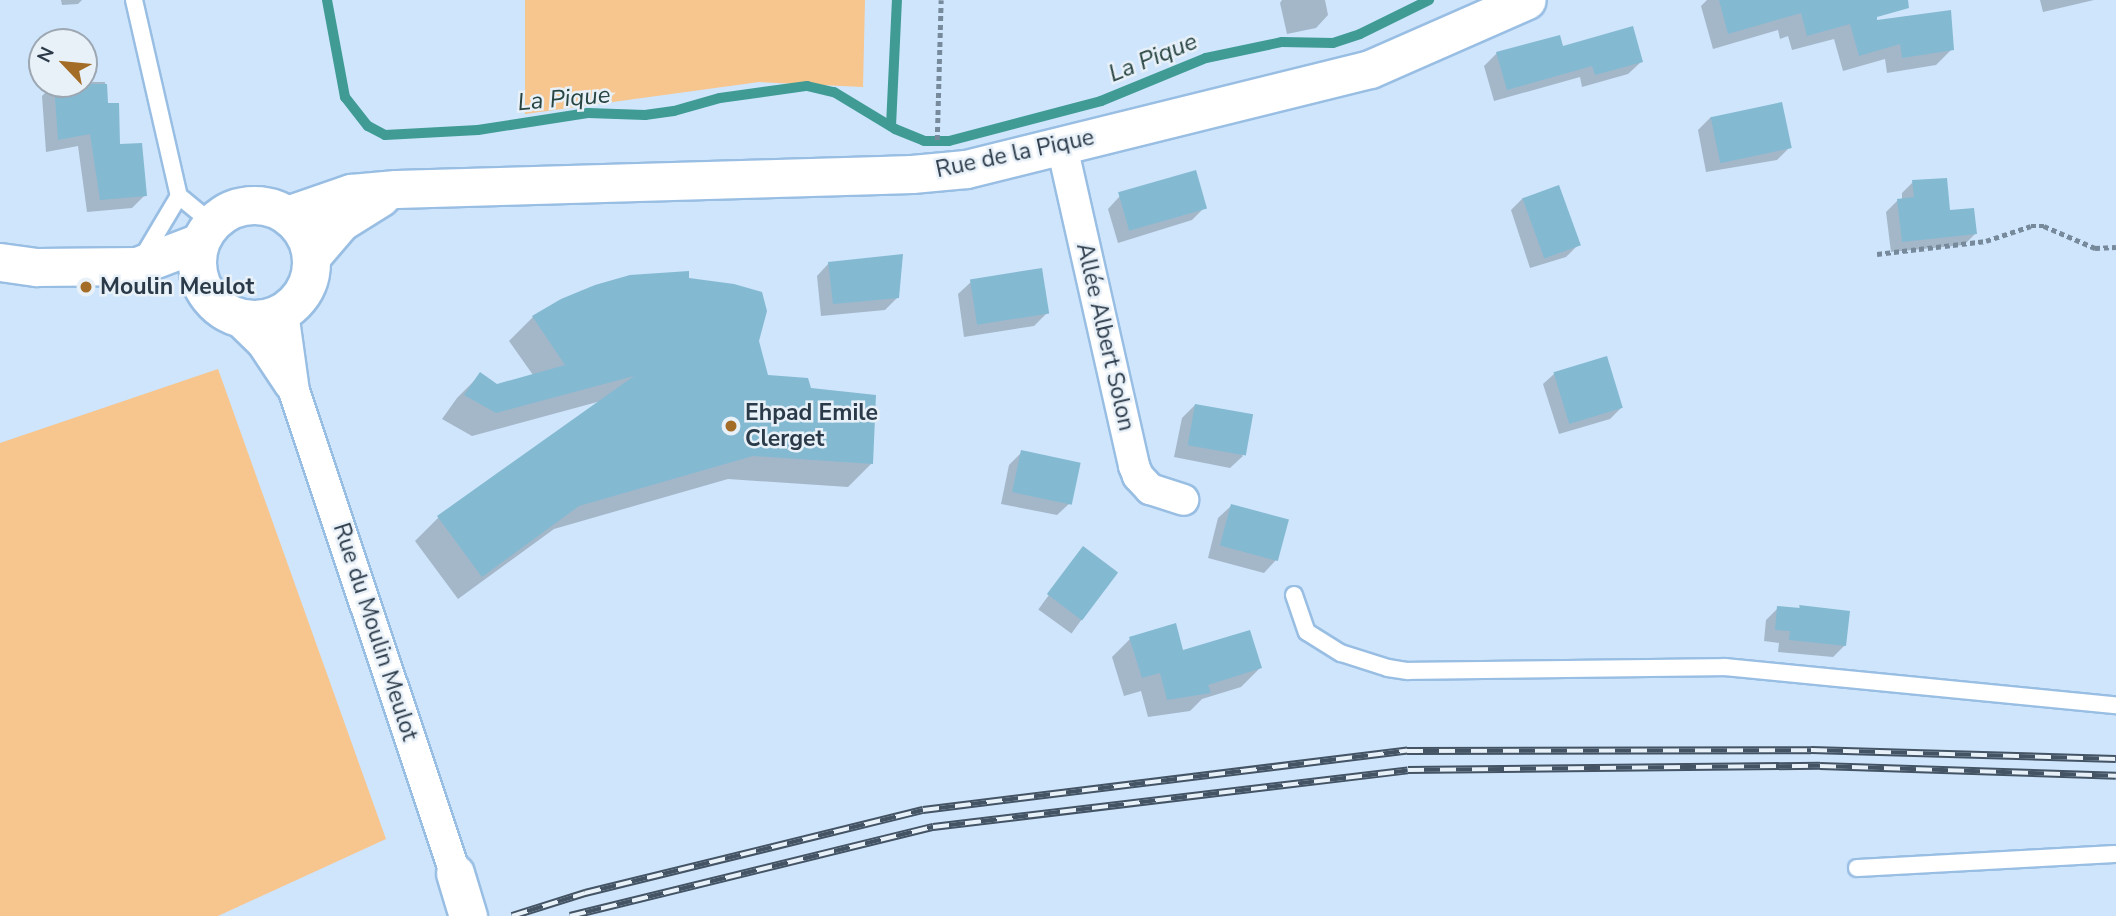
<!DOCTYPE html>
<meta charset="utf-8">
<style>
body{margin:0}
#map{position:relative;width:2116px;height:916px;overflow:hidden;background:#cee5fc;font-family:"Nunito Sans",sans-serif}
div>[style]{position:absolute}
.green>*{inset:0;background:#f7c58e}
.shadow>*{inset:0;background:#0003;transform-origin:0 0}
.stream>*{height:10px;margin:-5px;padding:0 5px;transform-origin:5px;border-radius:5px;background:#3f9b94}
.building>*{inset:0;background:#84b9d2;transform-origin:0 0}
.path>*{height:4.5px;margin-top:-2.25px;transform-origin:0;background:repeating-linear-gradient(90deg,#778a9c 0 5px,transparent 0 8.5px)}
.roads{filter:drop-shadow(2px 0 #99bee3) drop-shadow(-2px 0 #99bee3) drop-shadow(0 2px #99bee3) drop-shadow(0 -2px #99bee3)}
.service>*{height:16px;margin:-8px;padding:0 8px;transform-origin:8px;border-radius:8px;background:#fff}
.minor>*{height:30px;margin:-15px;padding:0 15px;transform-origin:15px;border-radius:15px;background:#fff}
.tertiary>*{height:37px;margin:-18.5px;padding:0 18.5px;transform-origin:18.5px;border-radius:18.5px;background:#fff}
.tertiary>.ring{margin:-18.5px;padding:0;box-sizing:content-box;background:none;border:37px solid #fff;border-radius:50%}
.rail>*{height:8px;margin-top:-4px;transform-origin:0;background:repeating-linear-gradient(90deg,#e8f0f8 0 16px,#445464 0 32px);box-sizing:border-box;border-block:2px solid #445464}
.dots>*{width:19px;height:19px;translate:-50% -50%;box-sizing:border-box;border:4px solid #e8f0f8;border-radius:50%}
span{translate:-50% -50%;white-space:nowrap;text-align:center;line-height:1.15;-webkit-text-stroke:5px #e8f0f8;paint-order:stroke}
.street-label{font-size:23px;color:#2b3a49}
.poi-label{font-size:23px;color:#2b3a49;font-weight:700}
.left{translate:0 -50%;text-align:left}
.water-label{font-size:24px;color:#274441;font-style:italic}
.north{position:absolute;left:28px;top:28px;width:70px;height:70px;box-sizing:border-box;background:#e8f0f8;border:2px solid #9ca7b2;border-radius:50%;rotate:296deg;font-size:19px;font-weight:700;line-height:28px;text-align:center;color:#2b3a49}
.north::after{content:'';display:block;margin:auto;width:24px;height:32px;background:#a36c27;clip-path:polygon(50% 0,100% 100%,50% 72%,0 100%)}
</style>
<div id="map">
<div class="green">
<div style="clip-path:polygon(525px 0,865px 0,863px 87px,759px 82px,525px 114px)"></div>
<div style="clip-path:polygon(218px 369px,386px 839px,218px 916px,0 916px,0 443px)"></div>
</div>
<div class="shadow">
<div style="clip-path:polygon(61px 0,82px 0,78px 4px,62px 5px)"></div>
<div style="clip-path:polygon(1282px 0,1325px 0,1328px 15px,1316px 28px,1287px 34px,1280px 3px)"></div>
<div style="clip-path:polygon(1707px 0,1872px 0,1876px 22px,1952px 49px,1936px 65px,1887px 73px,1885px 59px,1843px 71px,1834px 39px,1792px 50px,1788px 36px,1780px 39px,1778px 30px,1713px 49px,1701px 6px)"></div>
<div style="clip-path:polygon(2040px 0,2094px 0,2043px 12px)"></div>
<div style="clip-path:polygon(1562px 48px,1641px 62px,1628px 74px,1582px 87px,1580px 77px,1494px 101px,1484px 66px,1497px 53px)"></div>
<div style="clip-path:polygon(84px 82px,105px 82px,107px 105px,118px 145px,145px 195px,132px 208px,87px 212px,78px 146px,46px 152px,42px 96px,54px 84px)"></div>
<div style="clip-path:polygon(1711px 117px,1790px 147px,1777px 160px,1706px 172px,1698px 130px)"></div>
<div style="clip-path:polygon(1913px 182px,1975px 234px,1964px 245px,1891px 252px,1886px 212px,1897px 201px,1902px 200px,1902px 193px)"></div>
<div style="clip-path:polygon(1120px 196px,1205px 207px,1192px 220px,1118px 243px,1108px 209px)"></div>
<div style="clip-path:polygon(1523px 198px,1579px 244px,1566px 257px,1530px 268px,1511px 210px)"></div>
<div style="clip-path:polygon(829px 263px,898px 297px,885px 310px,821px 316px,817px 276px)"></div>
<div style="clip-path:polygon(688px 279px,757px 341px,767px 377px,809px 390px,872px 463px,848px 487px,728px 479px,554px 529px,458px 599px,415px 541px,439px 517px,601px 401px,472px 436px,442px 419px,457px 398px,481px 374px,497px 386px,533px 375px,509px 341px,533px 317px)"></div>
<div style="clip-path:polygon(971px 282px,1047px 313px,1034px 326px,964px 337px,958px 294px)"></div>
<div style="clip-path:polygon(1554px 374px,1621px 408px,1610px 419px,1559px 434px,1543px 384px)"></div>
<div style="clip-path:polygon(1195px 405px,1243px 456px,1230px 468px,1174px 457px,1182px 418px)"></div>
<div style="clip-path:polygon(1022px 452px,1070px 503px,1057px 515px,1001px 504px,1009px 465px)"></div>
<div style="clip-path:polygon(1231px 506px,1276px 560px,1264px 573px,1208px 558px,1218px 518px)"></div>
<div style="left:1083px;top:548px;width:41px;height:76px;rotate:36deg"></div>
<div style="clip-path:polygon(1800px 607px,1845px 645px,1833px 657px,1778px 652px,1779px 643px,1764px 641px,1766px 620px,1778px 608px,1797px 610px)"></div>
<div style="clip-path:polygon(1130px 639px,1182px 652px,1260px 668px,1241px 687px,1202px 699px,1190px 711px,1148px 717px,1141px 691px,1124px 696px,1112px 657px)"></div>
</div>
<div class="stream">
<div style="left:327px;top:0;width:99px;rotate:79.5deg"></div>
<div style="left:345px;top:97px;width:37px;rotate:52deg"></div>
<div style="left:368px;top:126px;width:19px;rotate:28deg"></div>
<div style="left:385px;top:135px;width:93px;rotate:-3.1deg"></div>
<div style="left:478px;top:130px;width:111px;rotate:-8.8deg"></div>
<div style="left:588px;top:113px;width:57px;rotate:2deg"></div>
<div style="left:645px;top:115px;width:29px;rotate:-8deg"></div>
<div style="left:674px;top:111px;width:48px;rotate:-15.8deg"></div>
<div style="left:720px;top:98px;width:88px;rotate:-7.9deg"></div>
<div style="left:807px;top:86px;width:28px;rotate:13deg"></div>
<div style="left:834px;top:92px;width:71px;rotate:31.2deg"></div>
<div style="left:895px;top:129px;width:31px;rotate:22deg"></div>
<div style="left:924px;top:141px;width:25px"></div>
<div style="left:949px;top:141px;width:157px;rotate:-14.7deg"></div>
<div style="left:1101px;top:101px;width:113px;rotate:-22.3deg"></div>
<div style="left:1206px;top:58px;width:78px;rotate:-11.9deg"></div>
<div style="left:1282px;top:42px;width:51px;rotate:1.1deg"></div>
<div style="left:1333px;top:43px;width:28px;rotate:-18deg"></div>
<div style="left:1360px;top:34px;width:77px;rotate:-26.2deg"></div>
<div style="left:891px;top:126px;width:126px;rotate:-87.3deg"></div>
</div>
<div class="building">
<div style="clip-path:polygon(1719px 0,1908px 0,1909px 8px,1877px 17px,1877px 20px,1951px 10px,1954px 50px,1902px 58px,1900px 44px,1859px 56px,1850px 24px,1807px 36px,1801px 13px,1728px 34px)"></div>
<div style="clip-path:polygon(1633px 26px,1643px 62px,1595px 75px,1592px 66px,1507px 90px,1496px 52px,1560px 35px,1563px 46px)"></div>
<div style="clip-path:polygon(54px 84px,107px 84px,108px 103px,119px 103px,120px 144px,142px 143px,147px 196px,100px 200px,90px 134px,58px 140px)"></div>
<div style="left:1782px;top:102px;width:47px;height:73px;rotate:78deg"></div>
<div style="left:1196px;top:170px;width:40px;height:81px;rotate:74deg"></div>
<div style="clip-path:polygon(1947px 178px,1950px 210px,1974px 208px,1977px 234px,1902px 242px,1897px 199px,1914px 197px,1912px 180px)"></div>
<div style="left:1559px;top:185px;width:64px;height:39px;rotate:70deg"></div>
<div style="clip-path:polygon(903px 254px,899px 298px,833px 304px,828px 262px)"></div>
<div style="left:1042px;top:268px;width:46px;height:73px;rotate:81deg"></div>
<div style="clip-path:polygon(689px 271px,689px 278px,734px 284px,762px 292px,767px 311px,759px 341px,768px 375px,808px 378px,811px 388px,876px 395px,873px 464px,753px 456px,579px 506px,482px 577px,437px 516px,634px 376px,496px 413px,464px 395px,480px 372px,497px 384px,565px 365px,532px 316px,561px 299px,595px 285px,630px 275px)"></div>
<div style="left:1607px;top:356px;width:54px;height:56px;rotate:73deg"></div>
<div style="left:1195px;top:404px;width:59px;height:42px;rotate:10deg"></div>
<div style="left:1021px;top:450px;width:61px;height:43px;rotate:12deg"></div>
<div style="left:1231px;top:504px;width:60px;height:43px;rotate:15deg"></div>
<div style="left:1083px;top:546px;width:44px;height:60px;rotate:37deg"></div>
<div style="clip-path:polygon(1799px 605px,1850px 611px,1846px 646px,1789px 640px,1790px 631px,1775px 630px,1777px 606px,1800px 608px)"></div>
<div style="clip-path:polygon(1176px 623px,1183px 650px,1250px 630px,1262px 668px,1208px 685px,1211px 693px,1167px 700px,1160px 673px,1142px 678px,1129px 637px)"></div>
</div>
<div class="path">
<div style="left:937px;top:140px;width:140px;rotate:-88.4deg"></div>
<div style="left:1877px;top:254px;width:110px;rotate:-6.8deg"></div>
<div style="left:1986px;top:241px;width:47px;rotate:-18.4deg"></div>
<div style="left:2031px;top:226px;width:13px"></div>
<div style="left:2044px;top:226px;width:56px;rotate:23.3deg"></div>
<div style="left:2095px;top:248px;width:21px;rotate:-3deg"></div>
</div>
<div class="roads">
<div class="service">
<div style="left:134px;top:0;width:201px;rotate:77.1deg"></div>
<div style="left:179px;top:196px;width:43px;rotate:39.3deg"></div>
<div style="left:142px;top:258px;width:72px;rotate:-59.2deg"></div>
<div style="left:1294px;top:595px;width:39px;rotate:71deg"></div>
<div style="left:1307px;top:632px;width:40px;rotate:32deg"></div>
<div style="left:1341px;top:653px;width:49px;rotate:17.7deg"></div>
<div style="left:1388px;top:668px;width:20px;rotate:9deg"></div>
<div style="left:1408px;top:671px;width:317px;rotate:-0.7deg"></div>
<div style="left:1725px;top:667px;width:393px;rotate:5.6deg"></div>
<div style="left:1857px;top:868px;width:259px;rotate:-3.1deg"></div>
</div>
<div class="minor">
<div style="left:1062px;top:146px;width:328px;rotate:77.3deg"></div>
<div style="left:1134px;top:466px;width:11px;rotate:68deg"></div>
<div style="left:1138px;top:476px;width:18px;rotate:47deg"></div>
<div style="left:1150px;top:489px;width:35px;rotate:18deg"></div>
<div style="left:283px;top:312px;width:80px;rotate:82.1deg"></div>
<div style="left:294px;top:391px;width:508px;rotate:71.53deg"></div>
<div style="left:234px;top:316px;width:39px;rotate:44deg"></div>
<div style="left:262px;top:343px;width:50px;rotate:56.3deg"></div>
</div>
<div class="tertiary">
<div class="ring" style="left:197px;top:205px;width:77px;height:77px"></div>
<div style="left:287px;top:215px;width:68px;rotate:-19deg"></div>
<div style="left:351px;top:193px;width:45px;rotate:-5.1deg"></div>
<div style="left:396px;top:189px;width:516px;rotate:-1.67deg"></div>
<div style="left:912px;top:174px;width:54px;rotate:-5.3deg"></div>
<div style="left:966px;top:169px;width:416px;rotate:-13.9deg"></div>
<div style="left:1370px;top:69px;width:171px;rotate:-23.7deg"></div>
<div style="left:311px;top:257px;width:46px;rotate:-49.4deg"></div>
<div style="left:341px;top:222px;width:47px;rotate:-32deg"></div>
<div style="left:0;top:262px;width:37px;rotate:8deg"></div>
<div style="left:37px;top:267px;width:100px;rotate:-0.6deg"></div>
<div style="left:137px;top:266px;width:67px;rotate:-20.9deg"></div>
<div style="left:455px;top:873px;width:45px;rotate:73.2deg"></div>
</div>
</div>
<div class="rail">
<div style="left:512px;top:916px;width:77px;rotate:-17.5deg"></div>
<div style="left:585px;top:893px;width:348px;rotate:-13.8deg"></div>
<div style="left:923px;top:810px;width:488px;rotate:-7deg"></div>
<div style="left:1407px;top:751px;width:404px;rotate:-0.1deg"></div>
<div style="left:1811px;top:750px;width:305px;rotate:1.7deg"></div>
<div style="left:570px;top:916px;width:374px;rotate:-13.8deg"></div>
<div style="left:933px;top:827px;width:478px;rotate:-6.8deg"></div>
<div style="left:1408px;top:770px;width:412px;rotate:-0.6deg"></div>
<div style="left:1820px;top:766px;width:296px;rotate:1.9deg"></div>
</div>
<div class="dots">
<div style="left:86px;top:287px;background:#a36c27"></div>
<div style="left:731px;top:426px;background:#a36c27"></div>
</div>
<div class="street-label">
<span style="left:1015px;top:154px;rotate:-12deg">Rue de la Pique</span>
<span style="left:1105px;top:337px;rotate:77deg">Allée Albert Solon</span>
<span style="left:375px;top:632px;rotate:72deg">Rue du Moulin Meulot</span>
</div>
<div class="poi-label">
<span class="left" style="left:100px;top:287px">Moulin Meulot</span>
<span class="left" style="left:745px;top:426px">Ehpad Emile<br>Clerget</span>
</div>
<div class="water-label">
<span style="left:1153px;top:58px;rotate:-22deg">La Pique</span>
<span style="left:564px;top:99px;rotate:-5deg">La Pique</span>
</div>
<div class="north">N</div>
</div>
